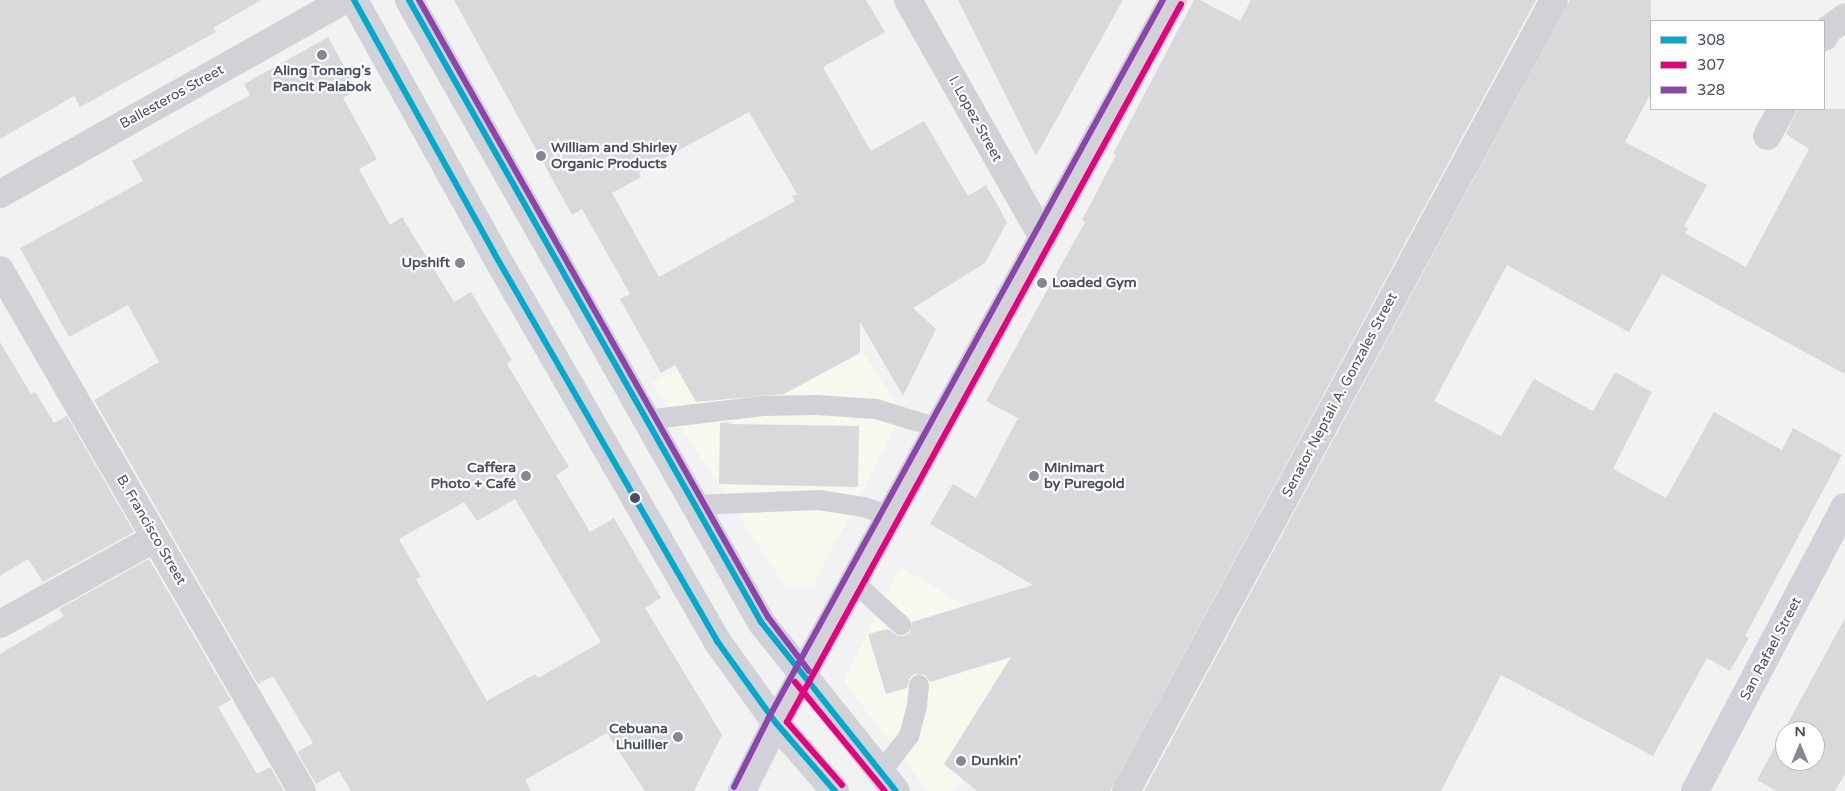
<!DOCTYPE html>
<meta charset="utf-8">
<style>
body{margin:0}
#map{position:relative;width:1845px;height:791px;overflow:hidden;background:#f2f2f2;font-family:"Varela Round",sans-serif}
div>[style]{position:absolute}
.commercial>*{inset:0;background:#f8f8ee}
.building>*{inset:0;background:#d9d9db}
.lane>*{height:20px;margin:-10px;padding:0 10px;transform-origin:10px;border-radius:10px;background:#d0d2d5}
.street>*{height:28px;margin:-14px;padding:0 14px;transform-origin:14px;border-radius:14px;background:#d0d2d5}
.secondary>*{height:28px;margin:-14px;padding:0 14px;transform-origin:14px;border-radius:14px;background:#d1d2d7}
.bus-1>*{height:6px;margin:-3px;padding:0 3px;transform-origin:3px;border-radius:3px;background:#00a9ce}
.bus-2>*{height:6px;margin:-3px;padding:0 3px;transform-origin:3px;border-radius:3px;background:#e5007d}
.bus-3>*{height:6px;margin:-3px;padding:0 3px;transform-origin:3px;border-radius:3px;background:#8e44ad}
.dots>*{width:14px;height:14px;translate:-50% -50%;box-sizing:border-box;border:2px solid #fff;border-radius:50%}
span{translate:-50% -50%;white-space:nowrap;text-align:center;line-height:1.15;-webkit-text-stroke:4.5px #fff;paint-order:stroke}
.poi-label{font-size:14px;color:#484f5f;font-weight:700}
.left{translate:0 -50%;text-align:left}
.right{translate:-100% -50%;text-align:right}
.street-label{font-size:14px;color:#484f5f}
.legend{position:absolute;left:1650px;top:20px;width:175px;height:90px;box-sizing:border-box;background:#fff;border:1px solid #b6b9bf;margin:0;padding:6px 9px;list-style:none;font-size:15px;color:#484f5f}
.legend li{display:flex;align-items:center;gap:10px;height:25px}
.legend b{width:25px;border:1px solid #b6b9bf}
.north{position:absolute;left:1775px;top:721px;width:50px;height:50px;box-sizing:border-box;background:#fff;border:1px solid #b6b9bf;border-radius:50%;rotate:0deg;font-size:14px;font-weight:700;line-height:20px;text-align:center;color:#484f5f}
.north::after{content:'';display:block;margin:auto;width:18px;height:22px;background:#848892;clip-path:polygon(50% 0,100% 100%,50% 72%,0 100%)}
</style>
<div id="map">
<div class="commercial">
<div style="clip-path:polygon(823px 291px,902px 413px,813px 587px,786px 588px,652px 383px)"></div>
<div style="clip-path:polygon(900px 567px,1044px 651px,989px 761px,951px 791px,928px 791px,844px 682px)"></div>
</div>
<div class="building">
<div style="clip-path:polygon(0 0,261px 0,213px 28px,216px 32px,80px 107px,74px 96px,0 139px)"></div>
<div style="clip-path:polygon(evenodd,454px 0,866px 0,885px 32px,823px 67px,871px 151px,924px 121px,968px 196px,986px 185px,1007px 222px,985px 263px,913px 308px,936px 329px,903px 396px,860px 322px,860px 353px,784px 394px,696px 402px,675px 365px,661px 373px,620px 299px,630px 294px,582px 209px,572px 215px,454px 0,749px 112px,797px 194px,792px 196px,795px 201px,659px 277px,612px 193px,641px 177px,639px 172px,749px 112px)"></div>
<div style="clip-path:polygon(958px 0,1123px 0,1036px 156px)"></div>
<div style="clip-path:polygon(1194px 0,1200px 0,1240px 21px,1251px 0,1536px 0,1110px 791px,977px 791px,944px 764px,1011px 657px,930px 682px,925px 675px,914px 674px,909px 679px,907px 688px,886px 694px,868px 634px,888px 629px,898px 636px,904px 636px,910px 633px,912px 622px,1033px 585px,930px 524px,953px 484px,976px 498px,1018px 418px,986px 401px,1085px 222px,1082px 220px,1116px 155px,1113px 154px)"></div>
<div style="clip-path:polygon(1570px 0,1651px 0,1651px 93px,1625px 142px,1707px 185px,1684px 226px,1688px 228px,1685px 233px,1746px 267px,1809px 149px,1786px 134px,1798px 109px,1845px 109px,1845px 374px,1662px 274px,1629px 332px,1507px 265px,1434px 401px,1501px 436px,1534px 379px,1593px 411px,1615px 372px,1652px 392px,1613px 469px,1666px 498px,1714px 412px,1782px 450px,1793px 428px,1842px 455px,1745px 636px,1749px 638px,1730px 671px,1707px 658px,1653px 756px,1501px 675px,1441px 791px,1144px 791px)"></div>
<div style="clip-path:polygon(evenodd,328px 37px,357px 90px,343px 98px,377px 159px,359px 169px,390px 225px,402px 217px,454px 302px,471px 292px,512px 360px,507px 364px,569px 467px,556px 475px,590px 532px,614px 518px,661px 598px,645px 608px,722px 735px,694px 791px,645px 791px,607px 733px,525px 780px,531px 791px,351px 791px,339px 771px,316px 784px,297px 752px,313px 743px,273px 676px,258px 684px,94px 400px,159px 362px,128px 305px,69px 337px,20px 248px,143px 181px,132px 161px,250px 95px,244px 84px,328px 37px,515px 499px,601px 642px,538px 678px,535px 674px,487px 701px,416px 579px,421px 577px,399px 539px,464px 502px,477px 521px,515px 499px)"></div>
<div style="clip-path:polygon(0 342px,31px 394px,35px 392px,54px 423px,67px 416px,134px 532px,43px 582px,28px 559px,0 576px)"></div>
<div style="clip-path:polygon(733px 422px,728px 424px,859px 426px,858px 487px,719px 484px,720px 423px)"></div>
<div style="clip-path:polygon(149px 559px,231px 700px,218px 707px,257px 774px,270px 767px,284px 791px,0 791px,0 654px,64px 616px,59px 609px)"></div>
<div style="clip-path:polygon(evenodd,1845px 618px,1845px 774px,1835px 791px,1777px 791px,1757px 780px,1845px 618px,1785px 731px,1815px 731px,1815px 761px,1785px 761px,1785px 731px)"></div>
</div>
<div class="lane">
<div style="left:645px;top:420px;width:119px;rotate:-6.8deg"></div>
<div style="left:763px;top:406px;width:54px;rotate:-1.1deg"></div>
<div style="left:817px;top:405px;width:59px;rotate:3.9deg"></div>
<div style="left:876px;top:409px;width:65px;rotate:17deg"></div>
<div style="left:694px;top:505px;width:125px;rotate:-2.3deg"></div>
<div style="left:819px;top:500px;width:46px;rotate:8.8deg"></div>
<div style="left:864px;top:507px;width:28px;rotate:19deg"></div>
<div style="left:854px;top:582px;width:64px;rotate:42.5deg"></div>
<div style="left:881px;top:772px;width:46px;rotate:-52.1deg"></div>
<div style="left:909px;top:736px;width:30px;rotate:-75deg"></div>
<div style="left:917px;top:707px;width:22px;rotate:-85deg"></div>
</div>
<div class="street">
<div style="left:908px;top:0;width:274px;rotate:60.4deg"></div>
<div style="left:1824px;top:37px;width:8px;rotate:-60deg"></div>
<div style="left:1828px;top:30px;width:21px;rotate:-37deg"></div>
<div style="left:1767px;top:136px;width:31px;rotate:-61deg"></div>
<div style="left:0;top:194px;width:395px;rotate:-29.4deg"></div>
<div style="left:0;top:270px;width:602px;rotate:59.9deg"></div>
<div style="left:0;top:624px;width:177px;rotate:-29deg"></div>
<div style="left:1126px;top:791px;width:899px;rotate:-61.58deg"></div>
</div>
<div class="secondary">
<div style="left:354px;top:0;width:289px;rotate:61deg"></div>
<div style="left:494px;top:253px;width:448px;rotate:60.1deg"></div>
<div style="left:717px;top:641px;width:101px;rotate:54.3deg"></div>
<div style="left:776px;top:723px;width:90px;rotate:49.1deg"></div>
<div style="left:409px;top:0;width:715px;rotate:60.49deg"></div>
<div style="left:761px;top:622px;width:216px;rotate:51.4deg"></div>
<div style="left:742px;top:791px;width:76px;rotate:-63.4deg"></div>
<div style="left:776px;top:723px;width:825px;rotate:-61.23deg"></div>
<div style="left:1695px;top:791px;width:321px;rotate:-62.2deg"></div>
</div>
<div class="bus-1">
<div style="left:354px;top:0;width:289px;rotate:61deg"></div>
<div style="left:494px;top:253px;width:448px;rotate:60.1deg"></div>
<div style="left:717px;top:641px;width:101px;rotate:54.3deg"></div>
<div style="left:776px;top:723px;width:90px;rotate:49.1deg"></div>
<div style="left:409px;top:0;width:715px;rotate:60.49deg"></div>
<div style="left:761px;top:622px;width:216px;rotate:51.4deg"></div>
</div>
<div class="bus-2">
<div style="left:795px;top:682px;width:141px;rotate:50.5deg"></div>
<div style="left:842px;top:785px;width:84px;rotate:-131.1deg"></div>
<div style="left:787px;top:722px;width:819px;rotate:-61.24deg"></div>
</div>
<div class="bus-3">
<div style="left:419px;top:0;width:709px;rotate:60.51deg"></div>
<div style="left:768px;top:617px;width:68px;rotate:52.8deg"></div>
<div style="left:734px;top:787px;width:76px;rotate:-63.4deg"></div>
<div style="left:768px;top:719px;width:820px;rotate:-61.22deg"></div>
</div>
<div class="dots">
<div style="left:322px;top:55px;background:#848892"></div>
<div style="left:541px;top:156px;background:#848892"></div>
<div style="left:460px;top:263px;background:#848892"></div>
<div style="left:1042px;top:283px;background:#848892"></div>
<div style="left:526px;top:476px;background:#848892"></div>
<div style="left:1034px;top:476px;background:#848892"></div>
<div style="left:635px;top:498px;background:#484f5f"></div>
<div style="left:678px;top:737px;background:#848892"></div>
<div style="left:961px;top:761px;background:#848892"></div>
</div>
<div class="poi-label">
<span style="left:322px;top:79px">Aling Tonang's<br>Pancit Palabok</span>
<span class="left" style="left:551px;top:156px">William and Shirley<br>Organic Products</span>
<span class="right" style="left:450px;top:263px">Upshift</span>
<span class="left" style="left:1052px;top:283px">Loaded Gym</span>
<span class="right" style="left:516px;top:476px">Caffera<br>Photo + Café</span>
<span class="left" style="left:1044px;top:476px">Minimart<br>by Puregold</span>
<span class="right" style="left:668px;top:737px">Cebuana<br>Lhuillier</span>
<span class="left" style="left:971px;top:761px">Dunkin'</span>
</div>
<div class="street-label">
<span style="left:172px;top:97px;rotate:-29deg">Ballesteros Street</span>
<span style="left:975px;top:119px;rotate:61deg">I. Lopez Street</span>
<span style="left:1340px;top:395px;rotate:-62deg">Senator Neptali A. Gonzales Street</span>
<span style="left:151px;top:530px;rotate:60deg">B. Francisco Street</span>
<span style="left:1771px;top:649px;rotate:-62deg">San Rafael Street</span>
</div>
<ul class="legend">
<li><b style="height:6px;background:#00a9ce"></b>308</li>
<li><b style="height:6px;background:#e5007d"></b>307</li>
<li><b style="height:6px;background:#8e44ad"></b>328</li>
</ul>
<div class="north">N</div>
</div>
